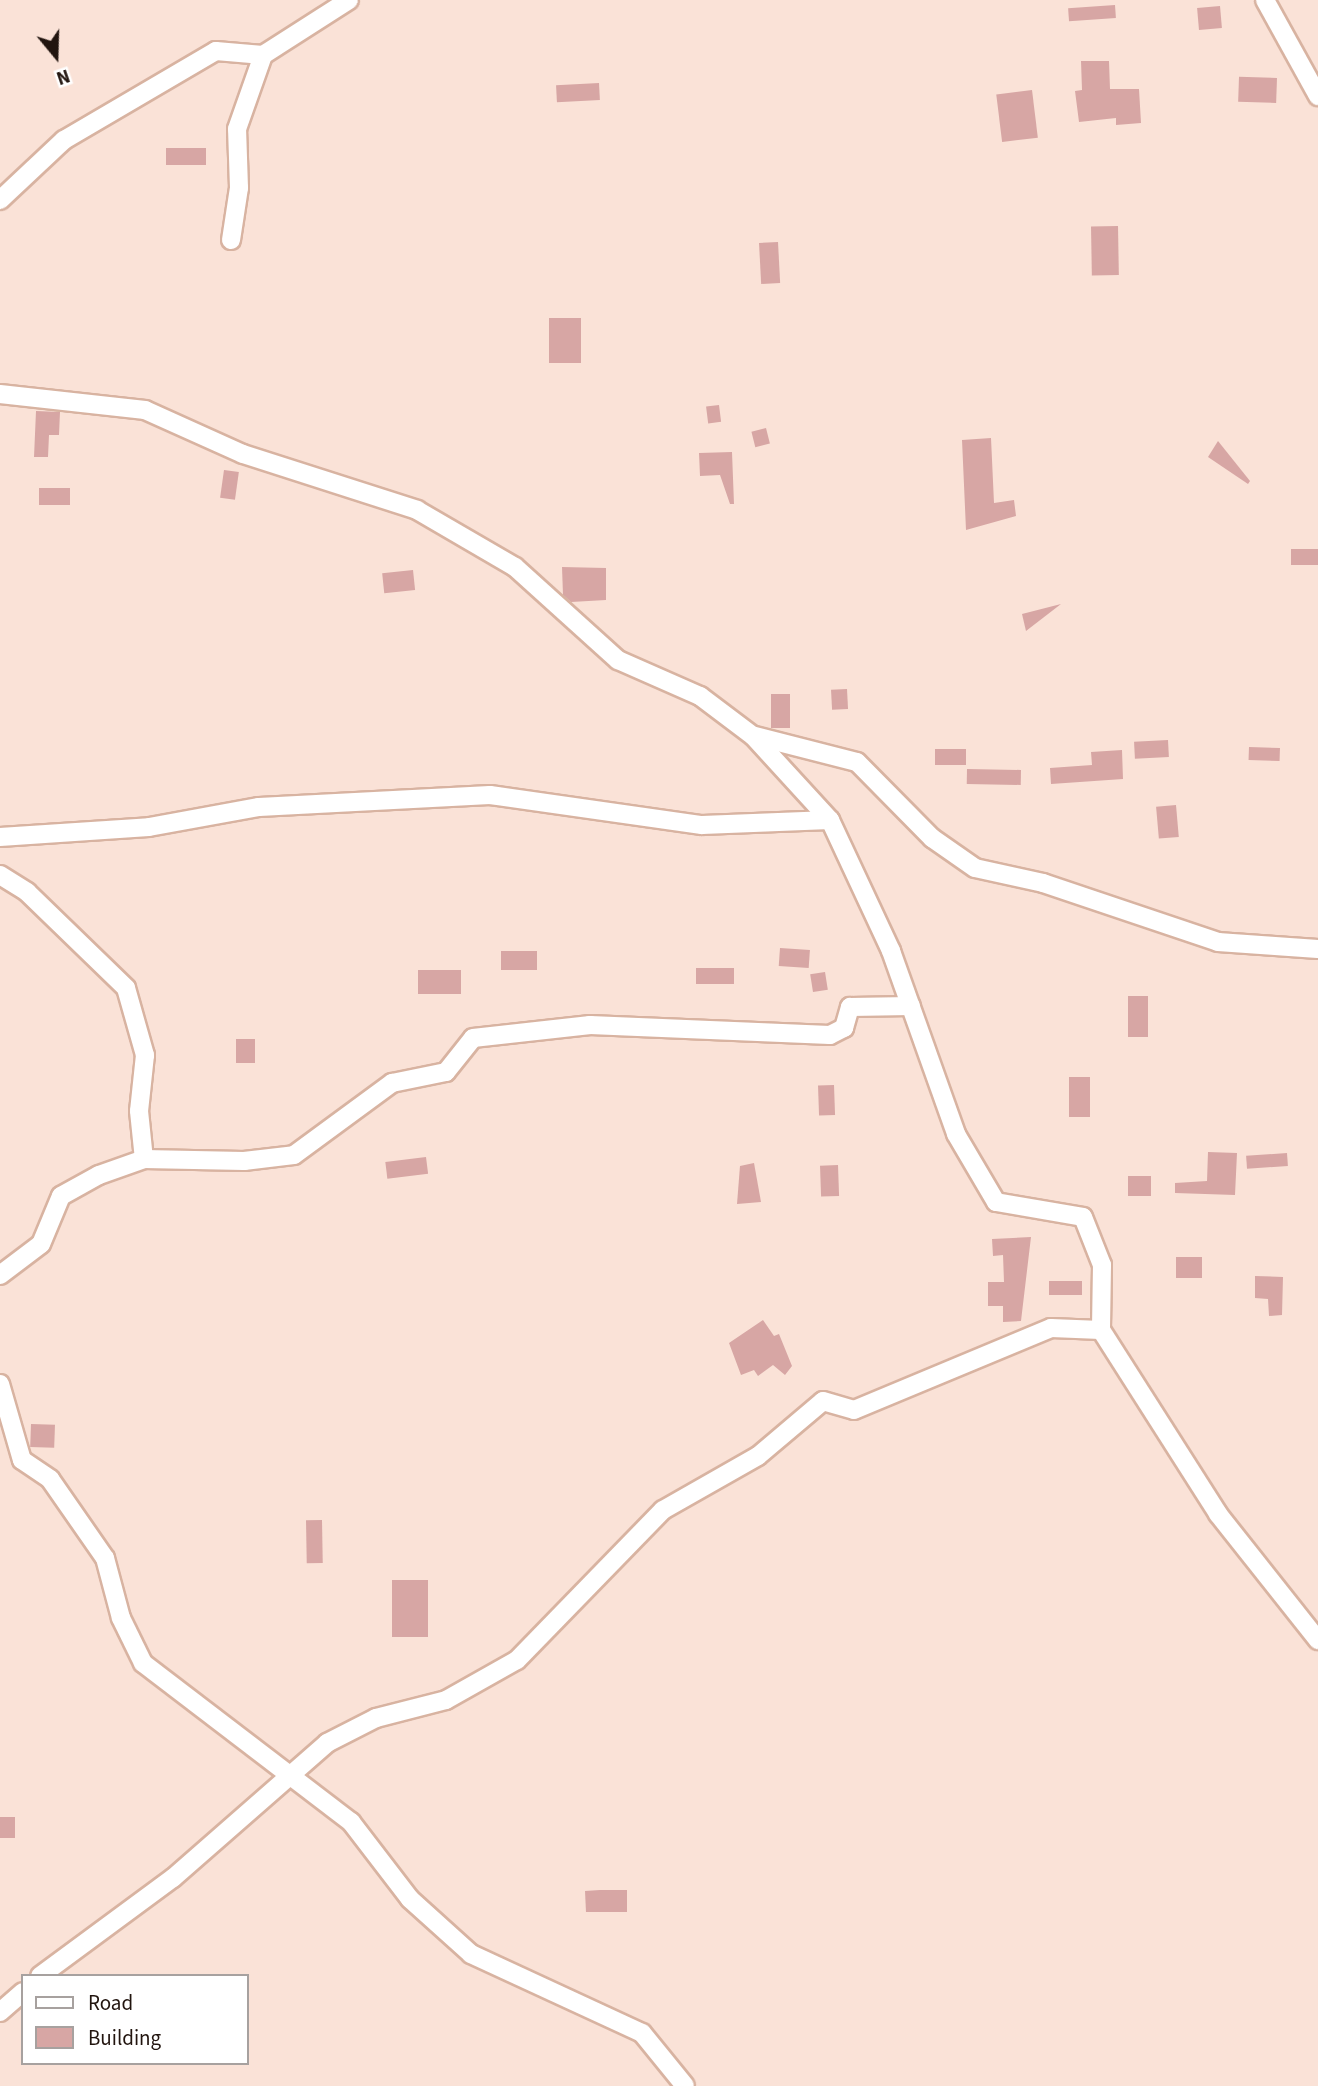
<!DOCTYPE html>
<style>
body{margin:0}
#map{position:relative;width:1318px;height:2086px;overflow:hidden;background:#fae2d7;font-family:"Source Sans 3",sans-serif}
div>[style]{position:absolute}
.building>*{inset:0;background:#d7a6a4;transform-origin:0 0}
.roads{filter:drop-shadow(2px 0 #d8b3a1) drop-shadow(-2px 0 #d8b3a1) drop-shadow(0 2px #d8b3a1) drop-shadow(0 -2px #d8b3a1)}
.minor>*{height:18px;margin:-9px;padding:0 9px;transform-origin:9px;border-radius:9px;background:#fff}
span{translate:-50% -50%;white-space:nowrap;text-align:center;line-height:1.15;-webkit-text-stroke:5px #fff;paint-order:stroke}
.legend{position:absolute;left:21px;top:1974px;width:228px;height:91px;box-sizing:border-box;background:#fff;border:2px solid #a7a19f;margin:0;padding:9px 12px;list-style:none;font-size:21px;color:#22150f}
.legend li{display:flex;align-items:center;gap:14px;height:35px}
.legend b{width:35px;border:2px solid #a7a19f}
.north{position:absolute;left:21px;top:21px;width:70px;height:70px;-webkit-text-stroke:5px #fff;paint-order:stroke;rotate:161deg;font-size:19px;font-weight:700;line-height:28px;text-align:center;color:#22150f}
.north::after{content:'';display:block;margin:auto;width:24px;height:32px;background:#22150f;clip-path:polygon(50% 0,100% 100%,50% 72%,0 100%)}
</style>
<div id="map">
<div class="building">
<div style="left:1115px;top:5px;width:13px;height:47px;rotate:86deg"></div>
<div style="left:1220px;top:6px;width:22px;height:23px;rotate:85deg"></div>
<div style="clip-path:polygon(1081px 61px,1109px 61px,1110px 89px,1139px 89px,1141px 123px,1116px 125px,1116px 118px,1079px 122px,1075px 91px,1082px 90px)"></div>
<div style="left:1277px;top:78px;width:25px;height:38px;rotate:92deg"></div>
<div style="left:599px;top:83px;width:17px;height:43px;rotate:87deg"></div>
<div style="left:1032px;top:90px;width:48px;height:36px;rotate:83deg"></div>
<div style="left:166px;top:148px;width:40px;height:17px"></div>
<div style="left:1118px;top:226px;width:49px;height:27px;rotate:89deg"></div>
<div style="left:778px;top:242px;width:41px;height:19px;rotate:87deg"></div>
<div style="left:549px;top:318px;width:32px;height:45px"></div>
<div style="left:719px;top:405px;width:17px;height:13px;rotate:83deg"></div>
<div style="clip-path:polygon(36px 411px,60px 412px,59px 435px,49px 435px,48px 457px,34px 457px)"></div>
<div style="left:766px;top:428px;width:16px;height:15px;rotate:76deg"></div>
<div style="clip-path:polygon(991px 438px,994px 503px,1014px 500px,1016px 516px,966px 530px,962px 440px)"></div>
<div style="clip-path:polygon(1218px 441px,1250px 481px,1248px 484px,1208px 457px)"></div>
<div style="clip-path:polygon(732px 452px,734px 504px,730px 504px,720px 475px,700px 476px,699px 453px)"></div>
<div style="left:224px;top:470px;width:15px;height:28px;rotate:8deg"></div>
<div style="left:39px;top:488px;width:31px;height:17px"></div>
<div style="left:1318px;top:549px;width:16px;height:27px;rotate:90deg"></div>
<div style="clip-path:polygon(562px 567px,606px 568px,606px 600px,571px 602px,563px 595px)"></div>
<div style="left:413px;top:570px;width:20px;height:31px;rotate:84deg"></div>
<div style="clip-path:polygon(1061px 604px,1026px 631px,1022px 614px)"></div>
<div style="left:847px;top:689px;width:20px;height:16px;rotate:87deg"></div>
<div style="left:771px;top:694px;width:19px;height:34px"></div>
<div style="left:1168px;top:740px;width:17px;height:34px;rotate:87deg"></div>
<div style="left:1249px;top:747px;width:31px;height:13px;rotate:2deg"></div>
<div style="left:935px;top:749px;width:31px;height:16px"></div>
<div style="clip-path:polygon(1122px 750px,1123px 779px,1051px 784px,1050px 768px,1092px 765px,1091px 752px)"></div>
<div style="left:967px;top:769px;width:54px;height:15px;rotate:1deg"></div>
<div style="left:1176px;top:805px;width:32px;height:20px;rotate:85deg"></div>
<div style="left:780px;top:948px;width:30px;height:18px;rotate:4deg"></div>
<div style="left:501px;top:951px;width:36px;height:19px"></div>
<div style="left:734px;top:968px;width:16px;height:38px;rotate:90deg"></div>
<div style="left:461px;top:970px;width:24px;height:43px;rotate:90deg"></div>
<div style="left:825px;top:972px;width:18px;height:15px;rotate:81deg"></div>
<div style="left:1148px;top:996px;width:41px;height:20px;rotate:90deg"></div>
<div style="left:236px;top:1039px;width:19px;height:24px"></div>
<div style="left:1090px;top:1077px;width:40px;height:21px;rotate:90deg"></div>
<div style="left:834px;top:1085px;width:30px;height:16px;rotate:88deg"></div>
<div style="clip-path:polygon(1208px 1152px,1237px 1153px,1235px 1195px,1175px 1193px,1175px 1183px,1207px 1181px)"></div>
<div style="left:1287px;top:1153px;width:13px;height:41px;rotate:86deg"></div>
<div style="left:426px;top:1157px;width:17px;height:41px;rotate:83deg"></div>
<div style="clip-path:polygon(754px 1163px,761px 1202px,737px 1204px,740px 1166px)"></div>
<div style="left:838px;top:1165px;width:31px;height:18px;rotate:88deg"></div>
<div style="left:1128px;top:1176px;width:23px;height:20px"></div>
<div style="clip-path:polygon(1031px 1237px,1021px 1321px,1003px 1322px,1003px 1306px,988px 1306px,988px 1282px,1004px 1282px,1003px 1255px,993px 1256px,992px 1239px)"></div>
<div style="left:1176px;top:1257px;width:26px;height:21px"></div>
<div style="clip-path:polygon(1255px 1276px,1283px 1277px,1282px 1315px,1269px 1316px,1268px 1299px,1255px 1298px)"></div>
<div style="left:1049px;top:1281px;width:33px;height:14px"></div>
<div style="clip-path:polygon(763px 1320px,774px 1336px,779px 1334px,792px 1366px,785px 1375px,773px 1365px,758px 1376px,754px 1370px,741px 1375px,729px 1343px)"></div>
<div style="left:31px;top:1424px;width:24px;height:23px;rotate:2deg"></div>
<div style="left:322px;top:1520px;width:43px;height:16px;rotate:89deg"></div>
<div style="left:392px;top:1580px;width:36px;height:57px"></div>
<div style="left:0;top:1817px;width:15px;height:21px"></div>
<div style="clip-path:polygon(600px 1890px,627px 1890px,627px 1912px,586px 1912px,585px 1891px)"></div>
</div>
<div class="roads">
<div class="minor">
<div style="left:1265px;top:0;width:110px;rotate:61.1deg"></div>
<div style="left:0;top:200px;width:88px;rotate:-43.2deg"></div>
<div style="left:64px;top:140px;width:176px;rotate:-30.4deg"></div>
<div style="left:216px;top:51px;width:47px;rotate:4.9deg"></div>
<div style="left:231px;top:240px;width:53px;rotate:-81.3deg"></div>
<div style="left:239px;top:188px;width:59px;rotate:-91.9deg"></div>
<div style="left:237px;top:129px;width:78px;rotate:-70.6deg"></div>
<div style="left:263px;top:55px;width:102px;rotate:-32.6deg"></div>
<div style="left:0;top:394px;width:146px;rotate:6.3deg"></div>
<div style="left:145px;top:410px;width:107px;rotate:24.2deg"></div>
<div style="left:243px;top:454px;width:183px;rotate:17.8deg"></div>
<div style="left:417px;top:510px;width:113px;rotate:30.2deg"></div>
<div style="left:515px;top:567px;width:139px;rotate:42.1deg"></div>
<div style="left:618px;top:660px;width:90px;rotate:23.7deg"></div>
<div style="left:700px;top:696px;width:66px;rotate:37deg"></div>
<div style="left:753px;top:736px;width:114px;rotate:47.5deg"></div>
<div style="left:830px;top:820px;width:145px;rotate:65deg"></div>
<div style="left:891px;top:951px;width:194px;rotate:70.4deg"></div>
<div style="left:956px;top:1134px;width:79px;rotate:59.5deg"></div>
<div style="left:996px;top:1202px;width:88px;rotate:9.8deg"></div>
<div style="left:1083px;top:1217px;width:52px;rotate:68.4deg"></div>
<div style="left:1102px;top:1265px;width:65px;rotate:90.9deg"></div>
<div style="left:1101px;top:1330px;width:218px;rotate:57.5deg"></div>
<div style="left:1218px;top:1514px;width:161px;rotate:51.6deg"></div>
<div style="left:755px;top:736px;width:105px;rotate:14.3deg"></div>
<div style="left:857px;top:762px;width:107px;rotate:45.4deg"></div>
<div style="left:932px;top:838px;width:52px;rotate:34.9deg"></div>
<div style="left:975px;top:868px;width:70px;rotate:12.4deg"></div>
<div style="left:1043px;top:883px;width:185px;rotate:18.6deg"></div>
<div style="left:1218px;top:942px;width:100px;rotate:4deg"></div>
<div style="left:0;top:837px;width:149px;rotate:-3.8deg"></div>
<div style="left:149px;top:827px;width:112px;rotate:-10.3deg"></div>
<div style="left:259px;top:807px;width:231px;rotate:-3deg"></div>
<div style="left:490px;top:795px;width:214px;rotate:8.1deg"></div>
<div style="left:702px;top:825px;width:128px;rotate:-2.2deg"></div>
<div style="left:0;top:875px;width:32px;rotate:32deg"></div>
<div style="left:27px;top:892px;width:138px;rotate:44.1deg"></div>
<div style="left:126px;top:988px;width:70px;rotate:74.2deg"></div>
<div style="left:145px;top:1055px;width:56px;rotate:96.1deg"></div>
<div style="left:139px;top:1111px;width:48px;rotate:84.1deg"></div>
<div style="left:0;top:1275px;width:51px;rotate:-37.1deg"></div>
<div style="left:41px;top:1244px;width:52px;rotate:-67.4deg"></div>
<div style="left:61px;top:1196px;width:43px;rotate:-28.9deg"></div>
<div style="left:99px;top:1175px;width:48px;rotate:-19.6deg"></div>
<div style="left:144px;top:1159px;width:100px;rotate:1.1deg"></div>
<div style="left:244px;top:1161px;width:50px;rotate:-6.8deg"></div>
<div style="left:294px;top:1155px;width:122px;rotate:-36.3deg"></div>
<div style="left:392px;top:1083px;width:55px;rotate:-11.5deg"></div>
<div style="left:446px;top:1072px;width:43px;rotate:-51.5deg"></div>
<div style="left:473px;top:1038px;width:118px;rotate:-6.3deg"></div>
<div style="left:590px;top:1025px;width:240px;rotate:2.4deg"></div>
<div style="left:830px;top:1035px;width:16px;rotate:-27deg"></div>
<div style="left:844px;top:1028px;width:22px;rotate:-74deg"></div>
<div style="left:850px;top:1007px;width:61px;rotate:-0.9deg"></div>
<div style="left:0;top:1384px;width:79px;rotate:73.9deg"></div>
<div style="left:22px;top:1460px;width:34px;rotate:34deg"></div>
<div style="left:50px;top:1479px;width:96px;rotate:55.2deg"></div>
<div style="left:105px;top:1558px;width:62px;rotate:75.1deg"></div>
<div style="left:121px;top:1618px;width:50px;rotate:63.9deg"></div>
<div style="left:143px;top:1663px;width:262px;rotate:37.4deg"></div>
<div style="left:351px;top:1822px;width:97px;rotate:52.5deg"></div>
<div style="left:410px;top:1899px;width:82px;rotate:42deg"></div>
<div style="left:471px;top:1954px;width:188px;rotate:24.8deg"></div>
<div style="left:642px;top:2033px;width:68px;rotate:50.9deg"></div>
<div style="left:40px;top:1976px;width:165px;rotate:-36.4deg"></div>
<div style="left:173px;top:1878px;width:205px;rotate:-41.2deg"></div>
<div style="left:327px;top:1743px;width:55px;rotate:-27deg"></div>
<div style="left:376px;top:1718px;width:72px;rotate:-14.4deg"></div>
<div style="left:446px;top:1700px;width:81px;rotate:-29.4deg"></div>
<div style="left:517px;top:1660px;width:209px;rotate:-45.8deg"></div>
<div style="left:663px;top:1510px;width:109px;rotate:-29.6deg"></div>
<div style="left:758px;top:1456px;width:85px;rotate:-40.2deg"></div>
<div style="left:823px;top:1401px;width:32px;rotate:16deg"></div>
<div style="left:854px;top:1410px;width:213px;rotate:-22.6deg"></div>
<div style="left:1051px;top:1328px;width:50px;rotate:2.3deg"></div>
<div style="left:0;top:2012px;width:30px;rotate:-41deg"></div>
</div>
</div>
<ul class="legend">
<li><b style="height:9px;background:#fff"></b>Road</li>
<li><b style="height:19px;background:#d7a6a4"></b>Building</li>
</ul>
<div class="north">N</div>
</div>
